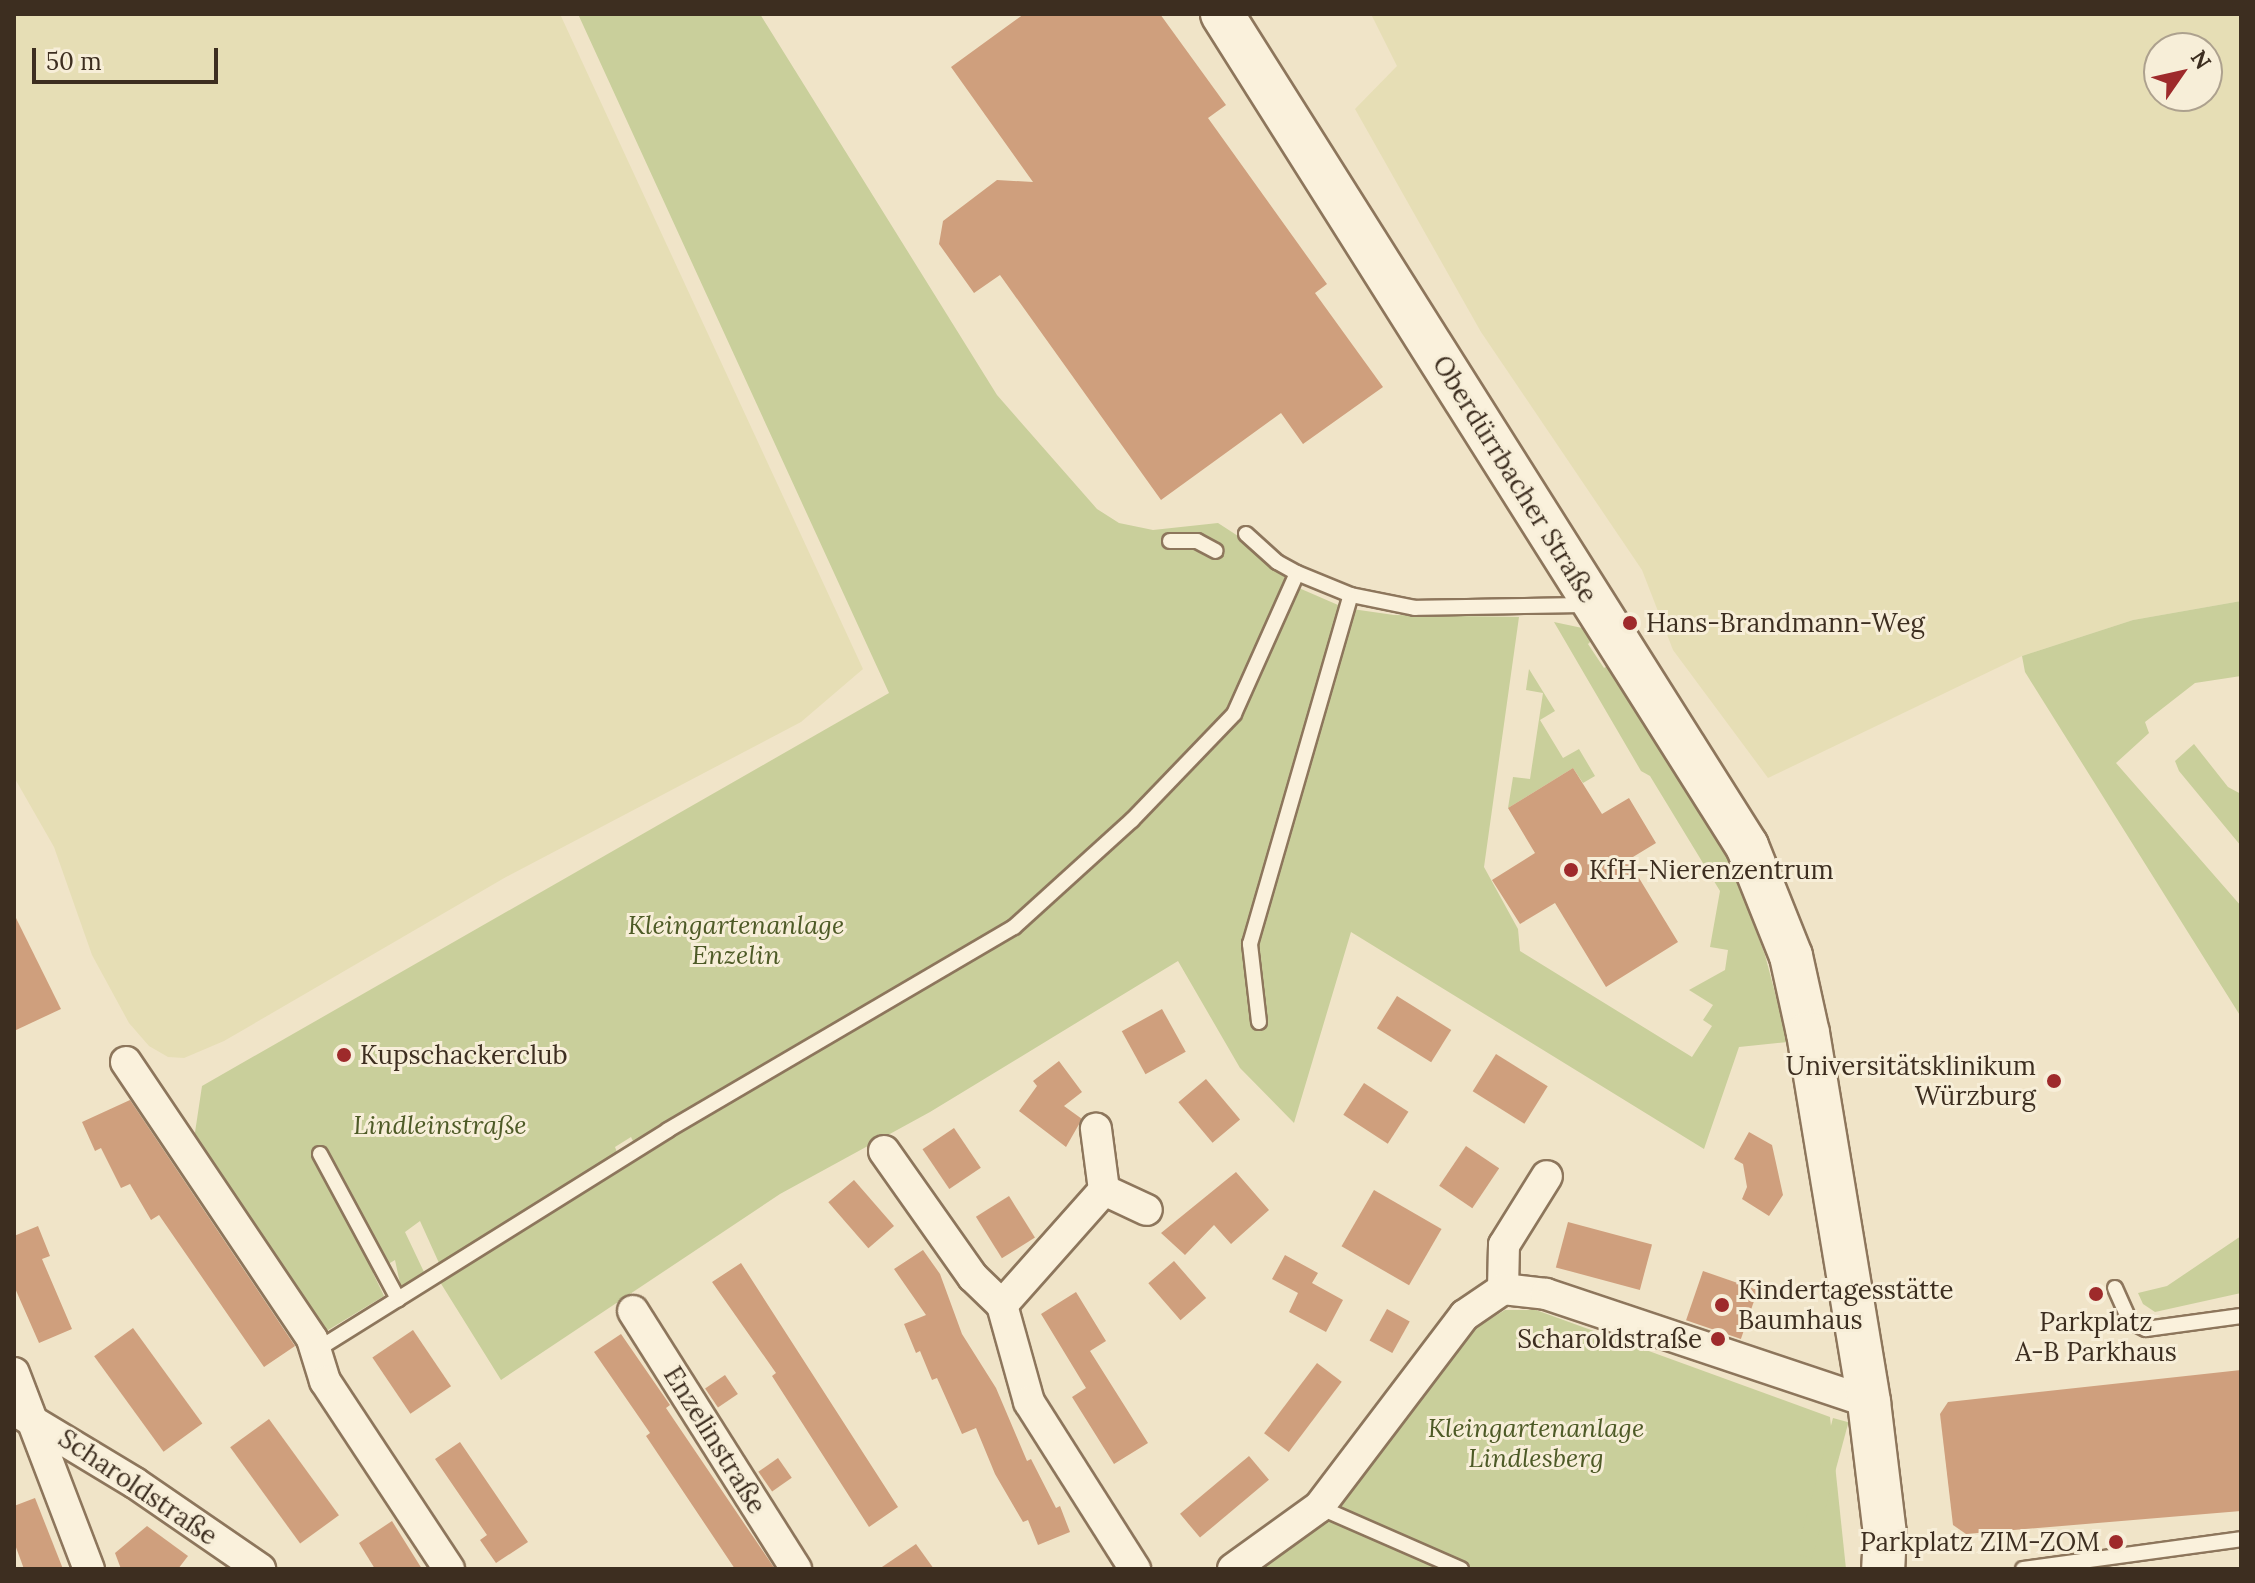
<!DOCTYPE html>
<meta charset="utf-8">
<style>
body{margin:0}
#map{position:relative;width:2255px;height:1583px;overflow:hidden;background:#f0e4c8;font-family:Lora,serif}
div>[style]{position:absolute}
.farmland>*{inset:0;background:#e6deb5}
.green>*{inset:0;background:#c9cf9b;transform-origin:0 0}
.building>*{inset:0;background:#cf9f7d;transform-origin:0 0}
.roads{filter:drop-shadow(2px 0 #8d765c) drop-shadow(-2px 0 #8d765c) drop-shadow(0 2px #8d765c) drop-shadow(0 -2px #8d765c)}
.lane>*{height:14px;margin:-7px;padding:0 7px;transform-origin:7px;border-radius:7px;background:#faf1dc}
.street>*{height:30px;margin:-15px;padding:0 15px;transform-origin:15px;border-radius:15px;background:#faf1dc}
.secondary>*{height:42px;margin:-21px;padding:0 21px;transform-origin:21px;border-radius:21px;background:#faf1dc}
.dots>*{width:22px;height:22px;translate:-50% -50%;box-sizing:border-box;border:4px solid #f7eed8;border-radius:50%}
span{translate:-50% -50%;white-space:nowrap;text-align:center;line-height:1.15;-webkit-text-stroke:6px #f7eed8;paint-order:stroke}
.street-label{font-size:26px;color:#3d2e20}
.poi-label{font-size:26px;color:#3d2e20}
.left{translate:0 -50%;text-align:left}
.right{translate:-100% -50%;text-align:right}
.park-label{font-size:26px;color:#4d5a26;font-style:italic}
.frame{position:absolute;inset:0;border:16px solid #3d2e20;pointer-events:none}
.north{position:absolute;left:2143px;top:32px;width:80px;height:80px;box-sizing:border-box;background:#f7eed8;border:2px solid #ada18e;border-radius:50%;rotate:56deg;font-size:22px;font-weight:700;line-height:32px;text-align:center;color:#3d2e20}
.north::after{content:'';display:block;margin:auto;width:28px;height:36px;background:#9e2a2b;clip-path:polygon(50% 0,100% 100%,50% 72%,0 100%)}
.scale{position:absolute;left:32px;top:48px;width:186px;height:36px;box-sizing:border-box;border:4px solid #3d2e20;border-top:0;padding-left:10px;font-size:24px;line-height:28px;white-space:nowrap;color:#3d2e20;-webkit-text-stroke:6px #f7eed8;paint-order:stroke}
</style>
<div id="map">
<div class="farmland">
<div style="clip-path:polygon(14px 14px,560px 14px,863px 669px,801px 722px,506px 877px,224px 1041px,184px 1058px,168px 1057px,149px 1046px,129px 1023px,92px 955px,54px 847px,14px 777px)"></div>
<div style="clip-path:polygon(evenodd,1371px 14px,2241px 14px,2241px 601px,2133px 620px,2022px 656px,1768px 778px,1673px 650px,1642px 570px,1481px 332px,1355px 109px,1397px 66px,1371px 14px,2159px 48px,2207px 48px,2207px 96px,2159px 96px,2159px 48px)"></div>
</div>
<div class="green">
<div style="clip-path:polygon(578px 14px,760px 14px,997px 395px,1097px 509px,1119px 523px,1153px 530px,1218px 523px,1255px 547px,1292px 585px,1345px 608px,1394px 615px,1519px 617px,1484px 867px,1518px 929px,1520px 951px,1692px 1057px,1712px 1026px,1703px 1020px,1713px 1005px,1689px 990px,1725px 970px,1728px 950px,1710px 947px,1720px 891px,1650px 776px,1641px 771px,1554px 622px,1587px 629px,1594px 638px,1588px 644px,1604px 668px,1611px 664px,1720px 835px,1765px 955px,1788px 1042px,1739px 1047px,1704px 1149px,1351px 932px,1294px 1123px,1240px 1068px,1178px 961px,930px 1112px,780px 1194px,501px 1380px,440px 1282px,673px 1138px,666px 1127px,635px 1145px,631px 1137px,615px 1147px,618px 1155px,439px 1263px,420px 1221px,405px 1232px,424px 1272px,401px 1288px,395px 1260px,373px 1273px,384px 1296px,320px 1335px,194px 1139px,202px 1086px,889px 693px)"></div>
<div style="clip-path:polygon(2241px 601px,2241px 676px,2195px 683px,2145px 722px,2149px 733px,2116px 763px,2241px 906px,2241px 1017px,2025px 672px,2022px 656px,2133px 620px)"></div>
<div style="clip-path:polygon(1529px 669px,1555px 711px,1540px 720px,1563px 758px,1579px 749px,1595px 776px,1583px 783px,1573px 768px,1508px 808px,1513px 777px,1530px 779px,1543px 693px,1526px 690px)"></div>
<div style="clip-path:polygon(2194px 744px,2228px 787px,2241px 794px,2241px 846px,2179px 771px,2175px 761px)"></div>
<div style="clip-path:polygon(2241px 1236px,2241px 1293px,2155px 1312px,2143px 1304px,2138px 1293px,2167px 1286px)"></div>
<div style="clip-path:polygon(1505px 1310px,1536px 1310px,1830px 1417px,1846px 1569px,1251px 1569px,1459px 1338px)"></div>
<div style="left:1833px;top:1418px;width:16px;height:141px;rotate:15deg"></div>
</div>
<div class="building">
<div style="clip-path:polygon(1024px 14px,1160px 14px,1226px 105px,1208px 118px,1327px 284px,1315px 293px,1383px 387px,1303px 444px,1281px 413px,1161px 500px,1000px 275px,974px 293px,939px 244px,943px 221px,997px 180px,1033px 182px,951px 67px)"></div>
<div style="clip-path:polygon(1573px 768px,1602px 814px,1629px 798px,1656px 843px,1628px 860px,1678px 942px,1606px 987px,1555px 903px,1520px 924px,1492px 880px,1535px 853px,1508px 808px)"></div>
<div style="clip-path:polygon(14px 914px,61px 1009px,14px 1031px)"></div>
<div style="left:1397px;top:996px;width:64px;height:38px;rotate:32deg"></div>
<div style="left:1162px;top:1009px;width:49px;height:46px;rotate:61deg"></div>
<div style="left:1496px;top:1054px;width:61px;height:44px;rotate:32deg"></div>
<div style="clip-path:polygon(1059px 1061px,1082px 1092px,1064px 1106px,1082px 1119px,1066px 1147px,1019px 1111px,1037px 1086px,1033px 1081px)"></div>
<div style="left:1206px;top:1079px;width:53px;height:36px;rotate:50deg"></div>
<div style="left:1364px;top:1083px;width:53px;height:38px;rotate:33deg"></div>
<div style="clip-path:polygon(130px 1100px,295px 1346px,264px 1367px,159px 1215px,151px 1220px,130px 1184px,121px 1188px,101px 1148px,95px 1151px,82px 1122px)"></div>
<div style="left:954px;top:1128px;width:48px;height:38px;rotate:56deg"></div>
<div style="clip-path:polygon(1749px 1132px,1772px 1145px,1783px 1195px,1769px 1216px,1742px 1199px,1747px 1187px,1743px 1164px,1734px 1159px)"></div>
<div style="left:1466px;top:1146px;width:40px;height:48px;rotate:34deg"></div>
<div style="clip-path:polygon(1236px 1172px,1269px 1210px,1231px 1244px,1214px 1225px,1185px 1255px,1161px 1233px)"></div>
<div style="left:854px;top:1180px;width:61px;height:34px;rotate:49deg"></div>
<div style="left:1374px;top:1190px;width:78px;height:65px;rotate:30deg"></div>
<div style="left:1009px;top:1196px;width:49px;height:39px;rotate:58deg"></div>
<div style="left:1568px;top:1222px;width:87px;height:47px;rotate:15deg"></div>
<div style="clip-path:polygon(38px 1226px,50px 1256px,42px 1259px,72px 1329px,39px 1343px,14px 1286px,14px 1236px)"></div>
<div style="clip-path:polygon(923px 1250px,940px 1274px,962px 1334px,996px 1388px,1027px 1461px,1031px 1459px,1056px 1508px,1060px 1506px,1070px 1532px,1038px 1545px,1028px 1520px,1023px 1522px,995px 1474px,976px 1428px,962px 1434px,937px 1378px,932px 1380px,920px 1351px,916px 1353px,904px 1324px,926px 1315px,894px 1269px)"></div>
<div style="clip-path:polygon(1285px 1255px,1318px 1273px,1312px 1283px,1343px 1300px,1326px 1332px,1289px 1312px,1298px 1293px,1272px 1279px)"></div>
<div style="left:1174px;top:1261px;width:49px;height:34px;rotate:49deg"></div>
<div style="clip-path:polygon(741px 1263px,898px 1507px,869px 1527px,772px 1376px,776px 1373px,712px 1282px)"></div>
<div style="left:1703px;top:1271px;width:58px;height:52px;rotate:19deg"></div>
<div style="clip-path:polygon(1076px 1292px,1106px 1341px,1090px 1351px,1148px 1443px,1114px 1464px,1072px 1397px,1086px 1388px,1041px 1314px)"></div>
<div style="left:1387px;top:1309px;width:26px;height:36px;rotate:29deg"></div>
<div style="left:133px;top:1328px;width:118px;height:48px;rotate:54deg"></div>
<div style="left:413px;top:1330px;width:68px;height:49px;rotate:56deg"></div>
<div style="clip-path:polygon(621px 1334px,670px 1405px,666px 1408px,775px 1569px,735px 1569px,646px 1436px,650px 1433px,594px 1352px)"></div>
<div style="left:1317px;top:1363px;width:31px;height:88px;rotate:37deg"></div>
<div style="clip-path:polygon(2241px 1370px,2241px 1511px,1966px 1534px,1953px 1525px,1940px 1414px,1948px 1402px)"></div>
<div style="left:725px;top:1375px;width:23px;height:24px;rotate:56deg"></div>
<div style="left:269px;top:1419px;width:119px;height:48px;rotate:54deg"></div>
<div style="clip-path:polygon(460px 1442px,528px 1542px,496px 1563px,480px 1540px,487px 1535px,435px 1459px)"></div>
<div style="left:1249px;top:1456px;width:31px;height:90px;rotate:50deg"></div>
<div style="left:778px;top:1458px;width:24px;height:24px;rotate:55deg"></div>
<div style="clip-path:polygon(35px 1498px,63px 1569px,24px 1569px,14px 1542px,14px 1506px)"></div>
<div style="clip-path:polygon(392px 1521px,422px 1569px,375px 1569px,359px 1543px)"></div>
<div style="clip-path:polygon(147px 1526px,188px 1556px,178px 1569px,121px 1569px,115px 1553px)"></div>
<div style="clip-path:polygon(916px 1544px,934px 1569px,879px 1569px)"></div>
</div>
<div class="roads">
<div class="lane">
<div style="left:1246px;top:534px;width:42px;rotate:42.1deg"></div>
<div style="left:1277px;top:562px;width:23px;rotate:29deg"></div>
<div style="left:1297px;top:573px;width:58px;rotate:22.2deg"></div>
<div style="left:1351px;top:595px;width:65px;rotate:11.5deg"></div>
<div style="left:1415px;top:608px;width:175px;rotate:-1deg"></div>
<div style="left:1170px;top:541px;width:27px"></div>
<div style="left:1197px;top:541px;width:21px;rotate:28deg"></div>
<div style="left:1259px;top:1022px;width:79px;rotate:-96.6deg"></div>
<div style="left:1250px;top:944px;width:363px;rotate:-73.9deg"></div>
<div style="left:320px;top:1154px;width:165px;rotate:61.7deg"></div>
<div style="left:2115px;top:1288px;width:36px;rotate:66deg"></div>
<div style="left:2130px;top:1321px;width:18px;rotate:27deg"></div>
<div style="left:2146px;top:1329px;width:96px;rotate:-7.8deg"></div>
<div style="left:318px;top:1349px;width:413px;rotate:-32deg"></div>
<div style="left:668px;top:1130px;width:401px;rotate:-30.4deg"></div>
<div style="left:1014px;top:927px;width:159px;rotate:-42.2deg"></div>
<div style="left:1132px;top:820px;width:147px;rotate:-46.1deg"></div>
<div style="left:1234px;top:714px;width:154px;rotate:-65.9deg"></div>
<div style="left:1319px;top:1507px;width:155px;rotate:23.6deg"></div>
<div style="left:2023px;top:1569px;width:220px;rotate:-7.8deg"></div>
</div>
<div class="street">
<div style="left:126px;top:1062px;width:334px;rotate:56.1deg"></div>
<div style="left:312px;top:1339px;width:44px;rotate:72.8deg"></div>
<div style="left:325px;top:1381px;width:225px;rotate:56.6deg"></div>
<div style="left:884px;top:1151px;width:154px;rotate:54.8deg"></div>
<div style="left:973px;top:1277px;width:40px;rotate:44deg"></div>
<div style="left:1002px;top:1305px;width:101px;rotate:74.4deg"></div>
<div style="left:1029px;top:1402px;width:198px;rotate:57.6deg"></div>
<div style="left:1104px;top:1190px;width:47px;rotate:24.9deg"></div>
<div style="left:1503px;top:1289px;width:44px;rotate:-88.7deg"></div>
<div style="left:1504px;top:1245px;width:81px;rotate:-58.1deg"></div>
<div style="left:1002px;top:1305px;width:154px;rotate:-48.4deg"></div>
<div style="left:1104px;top:1190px;width:62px;rotate:-97.5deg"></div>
<div style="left:633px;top:1311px;width:305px;rotate:57.7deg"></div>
<div style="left:14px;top:1373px;width:210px;rotate:69.1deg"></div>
<div style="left:14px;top:1410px;width:141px;rotate:31.1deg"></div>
<div style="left:135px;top:1483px;width:152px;rotate:34.5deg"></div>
<div style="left:1233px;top:1569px;width:106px;rotate:-35.8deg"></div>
<div style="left:1319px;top:1507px;width:241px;rotate:-52.8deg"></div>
<div style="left:1465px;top:1315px;width:46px;rotate:-34.4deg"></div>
<div style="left:1503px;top:1289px;width:43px;rotate:6.6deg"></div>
<div style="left:1546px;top:1294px;width:341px;rotate:18.5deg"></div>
</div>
<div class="secondary">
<div style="left:1222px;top:14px;width:984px;rotate:57.75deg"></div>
<div style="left:1747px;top:846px;width:118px;rotate:68.2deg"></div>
<div style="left:1791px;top:956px;width:79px;rotate:77.6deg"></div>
<div style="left:1808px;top:1033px;width:374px;rotate:80.6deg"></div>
<div style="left:1869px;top:1402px;width:133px;rotate:83.1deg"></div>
<div style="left:1885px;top:1534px;width:35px;rotate:93deg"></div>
</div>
</div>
<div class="dots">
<div style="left:1630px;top:623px;background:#9e2a2b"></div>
<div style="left:1571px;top:870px;background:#9e2a2b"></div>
<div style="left:344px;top:1055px;background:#9e2a2b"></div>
<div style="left:2054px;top:1081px;background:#9e2a2b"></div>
<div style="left:2096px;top:1294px;background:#9e2a2b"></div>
<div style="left:1722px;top:1305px;background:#9e2a2b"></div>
<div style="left:1718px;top:1339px;background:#9e2a2b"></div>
<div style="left:2116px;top:1542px;background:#9e2a2b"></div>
</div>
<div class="street-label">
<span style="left:1515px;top:479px;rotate:58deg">Oberdürrbacher Straße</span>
<span style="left:715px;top:1440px;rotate:58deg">Enzelinstraße</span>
<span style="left:138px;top:1487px;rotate:34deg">Scharoldstraße</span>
</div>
<div class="poi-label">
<span class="left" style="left:1646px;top:623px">Hans-Brandmann-Weg</span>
<span class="left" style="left:1589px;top:870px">KfH-Nierenzentrum</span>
<span class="left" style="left:360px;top:1055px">Kupschackerclub</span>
<span class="right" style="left:2036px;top:1081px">Universitätsklinikum<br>Würzburg</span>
<span class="left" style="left:1738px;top:1305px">Kindertagesstätte<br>Baumhaus</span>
<span style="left:2096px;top:1337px">Parkplatz<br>A-B Parkhaus</span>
<span class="right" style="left:1702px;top:1339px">Scharoldstraße</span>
<span class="right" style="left:2100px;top:1542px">Parkplatz ZIM-ZOM</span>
</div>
<div class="park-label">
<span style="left:736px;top:940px">Kleingartenanlage<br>Enzelin</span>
<span style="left:440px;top:1125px">Lindleinstraße</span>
<span style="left:1536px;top:1443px">Kleingartenanlage<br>Lindlesberg</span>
</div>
<div class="frame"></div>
<div class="north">N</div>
<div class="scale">50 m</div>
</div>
